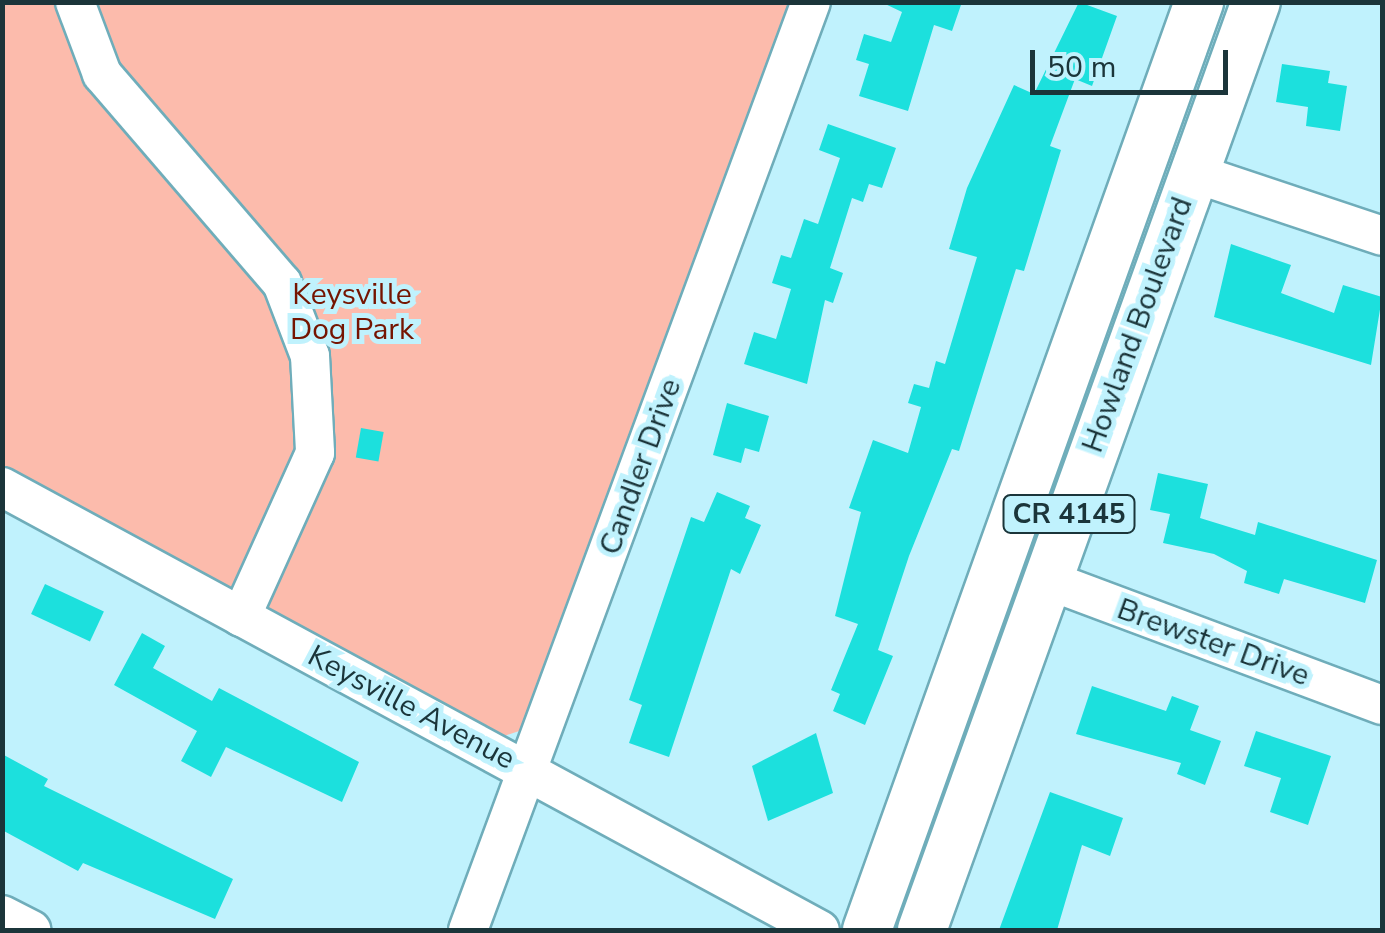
<!DOCTYPE html>
<style>
body{margin:0}
#map{position:relative;width:1385px;height:933px;overflow:hidden;background:#c0f2fd;font-family:"Nunito Sans",sans-serif}
div>[style]{position:absolute}
.green>*{inset:0;background:#fcbbac}
.building>*{inset:0;background:#1ce0dd;transform-origin:0 0}
.roads{filter:drop-shadow(2px 0 #6fadba) drop-shadow(-2px 0 #6fadba) drop-shadow(0 2px #6fadba) drop-shadow(0 -2px #6fadba)}
.minor>*{height:38px;margin:-19px;padding:0 19px;transform-origin:19px;border-radius:19px;background:#fff}
.major>*{height:48px;margin:-24px;padding:0 24px;transform-origin:24px;border-radius:24px;background:#fff}
span{translate:-50% -50%;white-space:nowrap;text-align:center;line-height:1.15;-webkit-text-stroke:10px #c0f2fd;paint-order:stroke}
.shield-label span{padding:2px 8px;background:#c0f2fd;border:2px solid;border-radius:8px;-webkit-text-stroke-width:0}
.shield-label{font-size:28px;color:#1b353a;font-weight:700}
.park-label{font-size:30px;color:#751401}
.street-label{font-size:30px;color:#1b353a}
.frame{position:absolute;inset:0;border:5px solid #1b353a;pointer-events:none}
.scale{position:absolute;left:1030px;top:50px;width:198px;height:45px;box-sizing:border-box;border:5px solid #1b353a;border-top:0;padding-left:12px;font-size:30px;line-height:35px;white-space:nowrap;color:#1b353a;-webkit-text-stroke:8px #c0f2fd;paint-order:stroke}
</style>
<div id="map">
<div class="green">
<div style="clip-path:polygon(3px 3px,793px 3px,531px 727px,495px 739px,3px 473px)"></div>
</div>
<div class="building">
<div style="clip-path:polygon(881px 2px,962px 2px,952px 31px,934px 25px,908px 111px,859px 96px,869px 64px,856px 60px,864px 34px,891px 42px,902px 12px)"></div>
<div style="clip-path:polygon(1079px 2px,1117px 16px,1092px 86px,1075px 79px,1050px 146px,1061px 150px,1024px 271px,1016px 269px,959px 451px,952px 449px,909px 556px,878px 650px,893px 656px,865px 725px,833px 711px,840px 694px,831px 690px,858px 624px,835px 616px,861px 512px,849px 508px,873px 440px,908px 453px,921px 407px,908px 403px,914px 384px,929px 388px,936px 361px,945px 364px,977px 257px,949px 249px,967px 188px,1014px 85px,1034px 94px)"></div>
<div style="clip-path:polygon(1282px 64px,1330px 71px,1328px 83px,1347px 86px,1340px 131px,1306px 126px,1308px 107px,1276px 102px)"></div>
<div style="clip-path:polygon(828px 124px,896px 148px,882px 188px,869px 184px,863px 202px,852px 198px,830px 268px,843px 273px,833px 303px,825px 300px,807px 384px,744px 364px,754px 332px,776px 339px,791px 289px,772px 283px,781px 255px,791px 258px,804px 219px,818px 224px,840px 158px,819px 150px)"></div>
<div style="clip-path:polygon(1231px 244px,1291px 265px,1281px 293px,1334px 313px,1343px 285px,1382px 297px,1371px 365px,1214px 317px)"></div>
<div style="clip-path:polygon(727px 403px,769px 416px,759px 452px,745px 448px,741px 463px,713px 455px)"></div>
<div style="left:361px;top:428px;width:23px;height:30px;rotate:10deg"></div>
<div style="clip-path:polygon(1158px 473px,1208px 484px,1200px 518px,1255px 535px,1258px 522px,1377px 560px,1365px 603px,1284px 579px,1279px 594px,1244px 583px,1247px 571px,1214px 554px,1163px 543px,1170px 514px,1150px 510px)"></div>
<div style="clip-path:polygon(717px 492px,750px 506px,745px 518px,761px 525px,740px 574px,731px 569px,669px 757px,629px 743px,642px 705px,629px 700px,691px 517px,704px 522px)"></div>
<div style="left:45px;top:584px;width:65px;height:33px;rotate:25deg"></div>
<div style="clip-path:polygon(142px 633px,165px 646px,153px 668px,212px 701px,219px 688px,359px 762px,342px 802px,226px 747px,211px 777px,181px 761px,197px 731px,114px 685px)"></div>
<div style="clip-path:polygon(1092px 686px,1166px 711px,1172px 696px,1199px 706px,1190px 730px,1221px 741px,1205px 785px,1177px 774px,1181px 763px,1076px 734px)"></div>
<div style="clip-path:polygon(1256px 731px,1331px 756px,1308px 825px,1270px 812px,1281px 778px,1244px 766px)"></div>
<div style="clip-path:polygon(816px 733px,833px 793px,768px 821px,752px 766px)"></div>
<div style="clip-path:polygon(2px 754px,48px 779px,44px 786px,233px 879px,215px 919px,83px 863px,78px 871px,2px 830px)"></div>
<div style="clip-path:polygon(1050px 792px,1123px 818px,1110px 856px,1082px 845px,1057px 930px,999px 930px)"></div>
</div>
<div class="roads">
<div class="minor">
<div style="left:75px;top:2px;width:77px;rotate:69.4deg"></div>
<div style="left:102px;top:74px;width:276px;rotate:49.3deg"></div>
<div style="left:282px;top:283px;width:78px;rotate:69deg"></div>
<div style="left:310px;top:356px;width:97px;rotate:87deg"></div>
<div style="left:315px;top:453px;width:180px;rotate:114.3deg"></div>
<div style="left:1194px;top:173px;width:198px;rotate:18.5deg"></div>
<div style="left:2px;top:487px;width:930px;rotate:28.44deg"></div>
<div style="left:1045px;top:579px;width:360px;rotate:20.5deg"></div>
<div style="left:2px;top:915px;width:33px;rotate:27deg"></div>
<div style="left:468px;top:930px;width:989px;rotate:-69.72deg"></div>
</div>
<div class="major">
<div style="left:867px;top:930px;width:986px;rotate:-70.31deg"></div>
<div style="left:922px;top:930px;width:986px;rotate:-70.21deg"></div>
</div>
</div>
<div class="shield-label">
<span style="left:1069px;top:514px">CR 4145</span>
</div>
<div class="park-label">
<span style="left:352px;top:312px">Keysville<br>Dog Park</span>
</div>
<div class="street-label">
<span style="left:1138px;top:325px;rotate:-70deg">Howland Boulevard</span>
<span style="left:641px;top:467px;rotate:-70deg">Candler Drive</span>
<span style="left:1213px;top:643px;rotate:20deg">Brewster Drive</span>
<span style="left:411px;top:708px;rotate:28deg">Keysville Avenue</span>
</div>
<div class="frame"></div>
<div class="scale">50 m</div>
</div>
